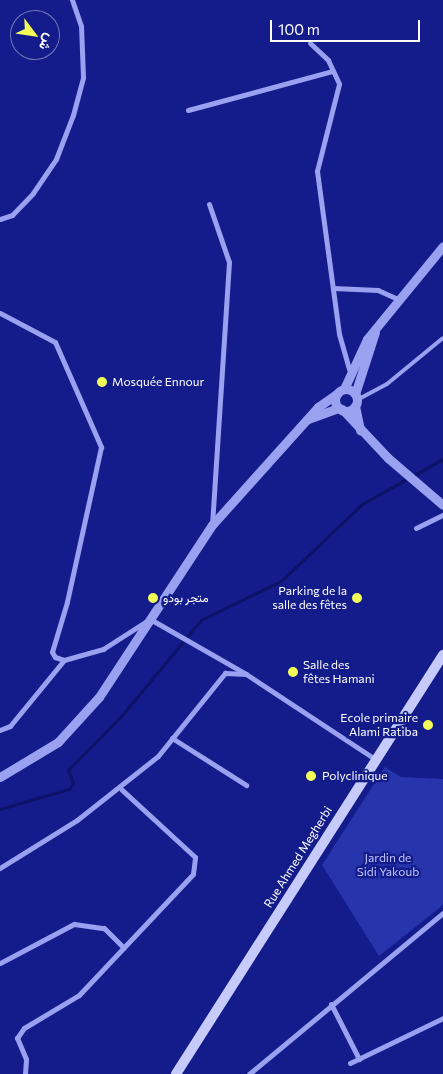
<!DOCTYPE html>
<meta charset="utf-8">
<style>
body{margin:0}
#map{position:relative;width:443px;height:1074px;overflow:hidden;background:#131c8a;font-family:Commissioner,Vazirmatn,sans-serif}
div>[style]{position:absolute}
.green>*{inset:0;background:#2834ab}
.stream>*{height:3px;margin:-1.5px;padding:0 1.5px;transform-origin:1.5px;border-radius:1.5px;background:#0c1266}
.service>*{height:4px;margin:-2px;padding:0 2px;transform-origin:2px;border-radius:2px;background:#99a1f0}
.pedestrian>*{height:4.5px;margin:-2.25px;padding:0 2.25px;transform-origin:2.25px;border-radius:2.25px;background:#99a1f0}
.minor>*{height:5px;margin:-2.5px;padding:0 2.5px;transform-origin:2.5px;border-radius:2.5px;background:#99a1f0}
.tertiary>*{height:9px;margin:-4.5px;padding:0 4.5px;transform-origin:4.5px;border-radius:4.5px;background:#99a1f0}
.tertiary>.ring{margin:-4.5px;padding:0;box-sizing:content-box;background:none;border:9px solid #99a1f0;border-radius:50%}
.secondary>*{height:10px;margin:-5px;padding:0 5px;transform-origin:5px;border-radius:5px;background:#c7cbfb}
.dots>*{width:14px;height:14px;translate:-50% -50%;box-sizing:border-box;border:2px solid #131c8a;border-radius:50%}
span{translate:-50% -50%;white-space:nowrap;text-align:center;line-height:1.15;-webkit-text-stroke:4.5px #131c8a;paint-order:stroke}
.poi-label{font-size:12px;color:#fff}
.left{translate:0 -50%;text-align:left}
.right{translate:-100% -50%;text-align:right}
.street-label{font-size:12px;color:#fff}
.park-label{font-size:12px;color:#c0c5fc}
.north{position:absolute;left:10px;top:10px;width:50px;height:50px;box-sizing:border-box;background:#131c8a;border:1px solid #7177b9;border-radius:50%;rotate:121deg;font-size:14px;font-weight:700;line-height:20px;text-align:center;color:#fff}
.north::after{content:'';display:block;margin:auto;width:18px;height:22px;background:#f3ff58;clip-path:polygon(50% 0,100% 100%,50% 72%,0 100%)}
.scale{position:absolute;left:270px;top:20px;width:150px;height:22px;box-sizing:border-box;border:2px solid #fff;border-top:0;padding-left:6px;font-size:15px;line-height:18px;white-space:nowrap;color:#fff;-webkit-text-stroke:4px #131c8a;paint-order:stroke}
</style>
<div id="map">
<div class="green">
<div style="clip-path:polygon(385px 767px,401px 777px,443px 779px,443px 905px,379px 956px,322px 865px)"></div>
</div>
<div class="stream">
<div style="left:0;top:809px;width:72px;rotate:-16.2deg"></div>
<div style="left:69px;top:789px;width:7px;rotate:-56deg"></div>
<div style="left:73px;top:783px;width:14px;rotate:-111deg"></div>
<div style="left:68px;top:770px;width:78px;rotate:-45.5deg"></div>
<div style="left:123px;top:714px;width:122px;rotate:-50.3deg"></div>
<div style="left:201px;top:620px;width:89px;rotate:-26deg"></div>
<div style="left:281px;top:581px;width:112px;rotate:-43.5deg"></div>
<div style="left:362px;top:504px;width:93px;rotate:-29.1deg"></div>
</div>
<div class="service">
<div style="left:357px;top:400px;width:34px;rotate:-28deg"></div>
<div style="left:387px;top:384px;width:72px;rotate:-39.4deg"></div>
</div>
<div class="pedestrian">
<div style="left:333px;top:288px;width:45px;rotate:2.5deg"></div>
<div style="left:378px;top:290px;width:24px;rotate:24deg"></div>
</div>
<div class="minor">
<div style="left:310px;top:43px;width:25px;rotate:43deg"></div>
<div style="left:328px;top:60px;width:26px;rotate:65deg"></div>
<div style="left:339px;top:84px;width:90px;rotate:104.2deg"></div>
<div style="left:317px;top:171px;width:164px;rotate:82.3deg"></div>
<div style="left:339px;top:334px;width:37px;rotate:74deg"></div>
<div style="left:188px;top:110px;width:150px;rotate:-15.1deg"></div>
<div style="left:209px;top:204px;width:61px;rotate:71deg"></div>
<div style="left:229px;top:262px;width:263px;rotate:93.7deg"></div>
<div style="left:0;top:219px;width:13px;rotate:-18deg"></div>
<div style="left:12px;top:215px;width:30px;rotate:-46deg"></div>
<div style="left:33px;top:193px;width:41px;rotate:-55.9deg"></div>
<div style="left:56px;top:159px;width:47px;rotate:-68.9deg"></div>
<div style="left:73px;top:115px;width:39px;rotate:-75deg"></div>
<div style="left:83px;top:77px;width:51px;rotate:-92.2deg"></div>
<div style="left:81px;top:26px;width:28px;rotate:-109deg"></div>
<div style="left:0;top:313px;width:62px;rotate:27.8deg"></div>
<div style="left:55px;top:342px;width:115px;rotate:66.3deg"></div>
<div style="left:101px;top:447px;width:159px;rotate:102.4deg"></div>
<div style="left:67px;top:602px;width:52px;rotate:106.7deg"></div>
<div style="left:52px;top:652px;width:6px;rotate:59deg"></div>
<div style="left:55px;top:657px;width:9px;rotate:18deg"></div>
<div style="left:64px;top:660px;width:41px;rotate:-15.8deg"></div>
<div style="left:103px;top:649px;width:56px;rotate:-32.6deg"></div>
<div style="left:150px;top:619px;width:111px;rotate:29.8deg"></div>
<div style="left:416px;top:528px;width:30px;rotate:-26deg"></div>
<div style="left:0;top:730px;width:11px;rotate:-22deg"></div>
<div style="left:10px;top:726px;width:85px;rotate:-50.7deg"></div>
<div style="left:172px;top:738px;width:88px;rotate:32.4deg"></div>
<div style="left:0;top:868px;width:91px;rotate:-31.9deg"></div>
<div style="left:77px;top:820px;width:103px;rotate:-38.3deg"></div>
<div style="left:158px;top:756px;width:107px;rotate:-51.1deg"></div>
<div style="left:225px;top:673px;width:21px;rotate:3deg"></div>
<div style="left:246px;top:674px;width:154px;rotate:33.4deg"></div>
<div style="left:0;top:963px;width:84px;rotate:-27.8deg"></div>
<div style="left:74px;top:924px;width:30px;rotate:8deg"></div>
<div style="left:104px;top:928px;width:28px;rotate:45deg"></div>
<div style="left:331px;top:1004px;width:62px;rotate:63deg"></div>
<div style="left:350px;top:1063px;width:103px;rotate:-25.8deg"></div>
<div style="left:25px;top:1074px;width:15px;rotate:-86deg"></div>
<div style="left:26px;top:1059px;width:23px;rotate:-113deg"></div>
<div style="left:17px;top:1038px;width:12px;rotate:-55deg"></div>
<div style="left:24px;top:1028px;width:64px;rotate:-31deg"></div>
<div style="left:79px;top:995px;width:166px;rotate:-46.7deg"></div>
<div style="left:193px;top:874px;width:17px;rotate:-83deg"></div>
<div style="left:195px;top:857px;width:100px;rotate:-137.4deg"></div>
<div style="left:249px;top:1074px;width:252px;rotate:-39.7deg"></div>
</div>
<div class="tertiary">
<div style="left:344px;top:389px;width:55px;rotate:-65.3deg"></div>
<div style="left:367px;top:339px;width:120px;rotate:-50.7deg"></div>
<div class="ring" style="left:335px;top:389px;width:13px;height:13px"></div>
<div style="left:355px;top:394px;width:65px;rotate:-72.1deg"></div>
<div style="left:355px;top:406px;width:25px;rotate:78deg"></div>
<div style="left:342px;top:409px;width:67px;rotate:46.8deg"></div>
<div style="left:388px;top:458px;width:72px;rotate:40.5deg"></div>
<div style="left:308px;top:419px;width:33px;rotate:-20deg"></div>
<div style="left:0;top:777px;width:68px;rotate:-31.1deg"></div>
<div style="left:58px;top:742px;width:61px;rotate:-47.7deg"></div>
<div style="left:99px;top:697px;width:206px;rotate:-56.7deg"></div>
<div style="left:212px;top:525px;width:159px;rotate:-48.1deg"></div>
<div style="left:318px;top:407px;width:24px;rotate:-35deg"></div>
</div>
<div class="secondary">
<div style="left:176px;top:1074px;width:497px;rotate:-57.5deg"></div>
</div>
<div class="dots">
<div style="left:102px;top:382px;background:#f3ff58"></div>
<div style="left:153px;top:598px;background:#f3ff58"></div>
<div style="left:357px;top:598px;background:#f3ff58"></div>
<div style="left:293px;top:672px;background:#f3ff58"></div>
<div style="left:428px;top:725px;background:#f3ff58"></div>
<div style="left:311px;top:776px;background:#f3ff58"></div>
</div>
<div class="poi-label">
<span class="left" style="left:112px;top:382px">Mosquée Ennour</span>
<span class="right" style="left:347px;top:598px">Parking de la<br>salle des fêtes</span>
<span class="left" style="left:163px;top:598px">متجر بودو</span>
<span class="left" style="left:303px;top:672px">Salle des<br>fêtes Hamani</span>
<span class="right" style="left:418px;top:725px">Ecole primaire<br>Alami Ratiba</span>
<span class="left" style="left:322px;top:776px">Polyclinique</span>
</div>
<div class="street-label">
<span style="left:298px;top:857px;rotate:-58deg">Rue Ahmed Megherbi</span>
</div>
<div class="park-label">
<span style="left:388px;top:865px">Jardin de<br>Sidi Yakoub</span>
</div>
<div class="north">ش</div>
<div class="scale">100 m</div>
</div>
